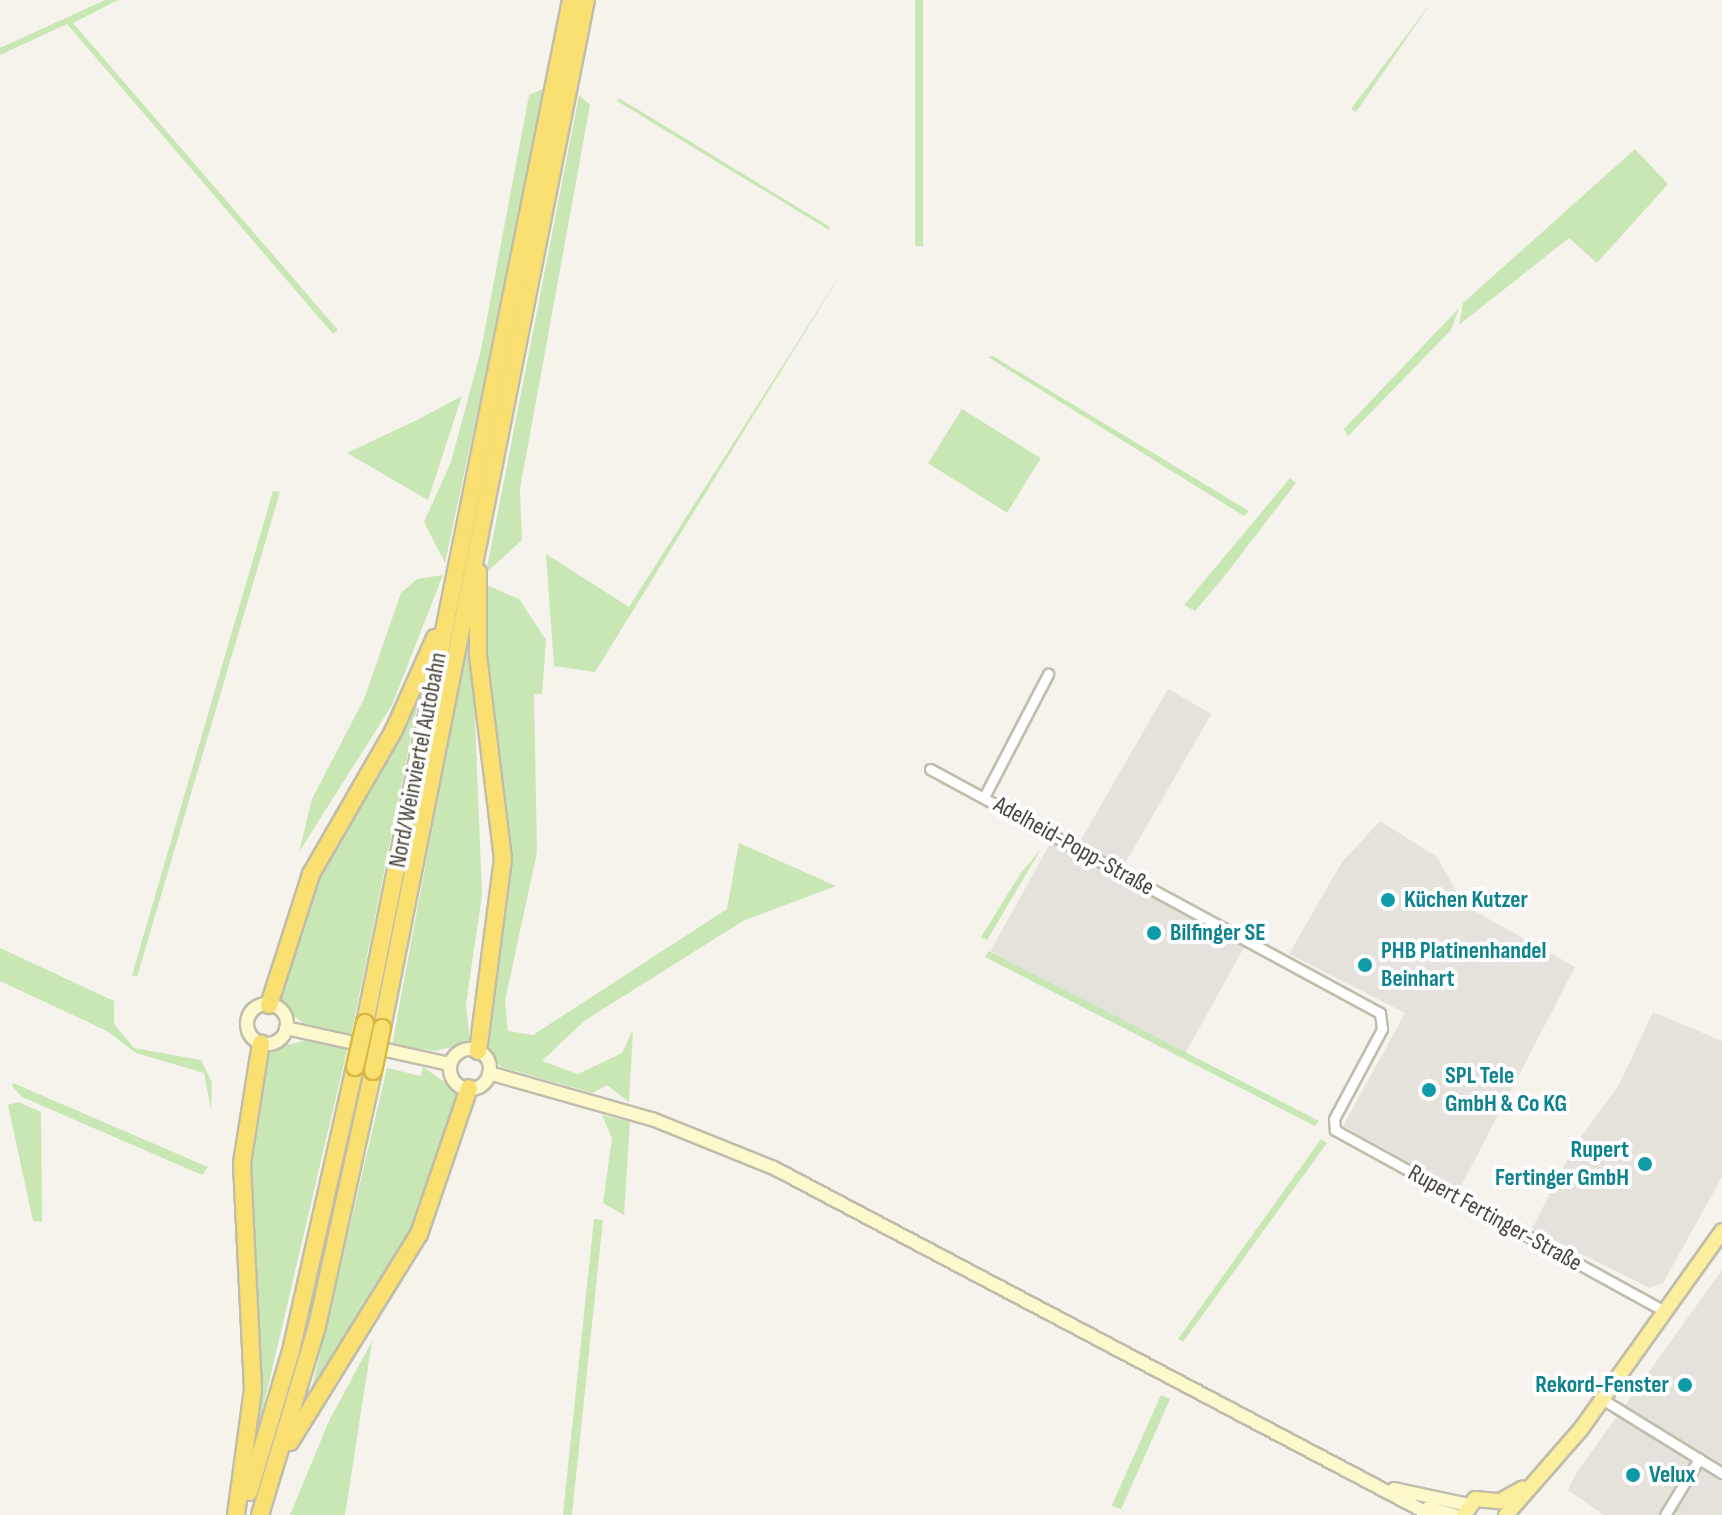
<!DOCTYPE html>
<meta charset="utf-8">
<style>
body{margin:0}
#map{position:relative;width:1722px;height:1515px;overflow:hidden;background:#f5f3eb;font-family:"Sofia Sans Condensed",sans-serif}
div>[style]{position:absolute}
.industrial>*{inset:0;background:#e5e2dc;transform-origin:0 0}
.green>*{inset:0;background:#c9e7b5;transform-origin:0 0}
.roads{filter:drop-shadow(2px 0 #c0bdad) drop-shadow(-2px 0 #c0bdad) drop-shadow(0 2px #c0bdad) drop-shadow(0 -2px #c0bdad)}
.street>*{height:9px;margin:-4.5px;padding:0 4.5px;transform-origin:4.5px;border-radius:4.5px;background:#fff}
.secondary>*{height:12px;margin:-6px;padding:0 6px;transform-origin:6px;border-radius:6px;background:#fdf9cc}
.secondary>.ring{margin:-6px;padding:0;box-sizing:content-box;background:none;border:12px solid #fdf9cc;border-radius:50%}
.primary>*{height:14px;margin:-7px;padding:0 7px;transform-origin:7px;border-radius:7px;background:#fbee9d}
.highway>*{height:16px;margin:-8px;padding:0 8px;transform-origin:8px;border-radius:8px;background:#f9e071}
.bridges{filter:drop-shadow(2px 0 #d9b840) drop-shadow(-2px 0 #d9b840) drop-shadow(0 2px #d9b840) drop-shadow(0 -2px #d9b840)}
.highway-bridge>*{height:16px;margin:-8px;padding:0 8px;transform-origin:8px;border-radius:8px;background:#f9e071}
.dots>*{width:22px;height:22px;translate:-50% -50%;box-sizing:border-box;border:4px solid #fff;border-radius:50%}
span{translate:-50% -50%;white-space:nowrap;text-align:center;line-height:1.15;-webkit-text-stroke:8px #fff;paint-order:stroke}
.street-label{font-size:24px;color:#494539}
.culture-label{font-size:24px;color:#0d838f;font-weight:700}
.left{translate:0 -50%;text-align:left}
.right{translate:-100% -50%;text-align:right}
</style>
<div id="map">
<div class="industrial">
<div style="left:1168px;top:689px;width:50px;height:178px;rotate:30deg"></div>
<div style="clip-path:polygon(1380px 821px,1437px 857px,1464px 905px,1575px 967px,1459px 1190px,1343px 1126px,1405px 1013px,1289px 954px,1342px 862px)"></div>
<div style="left:1052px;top:840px;width:220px;height:127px;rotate:29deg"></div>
<div style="clip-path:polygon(1653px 1012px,1722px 1041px,1722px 1177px,1663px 1283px,1650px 1288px,1532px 1229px,1573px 1148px,1619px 1085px)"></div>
<div style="clip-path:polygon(1722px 1270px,1722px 1515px,1604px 1515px,1568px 1490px,1575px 1475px)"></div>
</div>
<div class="green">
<div style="clip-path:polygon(105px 0,118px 0,73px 23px,338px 330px,333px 334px,67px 24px,0 55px,0 48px)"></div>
<div style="left:915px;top:0;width:8px;height:246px"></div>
<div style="clip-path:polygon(1433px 0,1356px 112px,1351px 109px)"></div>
<div style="clip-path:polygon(545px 88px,536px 139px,445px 563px,424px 522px,451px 462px,481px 350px,529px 95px)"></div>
<div style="clip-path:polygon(579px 95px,590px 105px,520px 489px,522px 540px,486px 573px)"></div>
<div style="clip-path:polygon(619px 98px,830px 227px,829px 230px,617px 101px)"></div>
<div style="clip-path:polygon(1635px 149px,1668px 184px,1597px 263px,1569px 238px,1459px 325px,1463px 303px)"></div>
<div style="clip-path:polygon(849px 261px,595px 672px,554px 666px,546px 554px,629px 607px)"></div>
<div style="clip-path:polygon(1459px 308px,1451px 330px,1348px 436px,1344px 429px)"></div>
<div style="clip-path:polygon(993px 356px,1249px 511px,1244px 516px,988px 357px)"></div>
<div style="clip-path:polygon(462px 396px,428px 500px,347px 453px,419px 419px)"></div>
<div style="left:962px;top:409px;width:93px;height:64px;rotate:32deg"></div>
<div style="clip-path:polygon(1290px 478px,1296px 483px,1223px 578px,1195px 611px,1184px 605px)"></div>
<div style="clip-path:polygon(273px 491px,280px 492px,137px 977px,132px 975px)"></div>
<div style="clip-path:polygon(443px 575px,392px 705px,299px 852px,312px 799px,364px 699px,401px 593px,417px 579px)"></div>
<div style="clip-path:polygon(484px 584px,519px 599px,546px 640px,542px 694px,534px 694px,537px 852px,505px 1001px,508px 1031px,533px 1035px,727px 909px,739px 843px,836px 886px,743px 921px,584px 1021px,542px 1061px,578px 1074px,622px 1053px,633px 1030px,629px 1102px,607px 1085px,593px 1093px,501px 1067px,484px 1047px,508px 859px,487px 686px)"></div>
<div style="clip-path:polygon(471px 620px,482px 895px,466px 1004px,470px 1043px,435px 1051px,392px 1045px)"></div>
<div style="clip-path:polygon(420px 693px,351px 1036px,305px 1025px,277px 1002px,313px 885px)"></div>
<div style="clip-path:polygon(1041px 849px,987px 940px,981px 937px,1021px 873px)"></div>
<div style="clip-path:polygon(0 948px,114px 1001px,114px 1024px,134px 1048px,201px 1060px,212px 1082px,211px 1109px,204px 1073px,136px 1053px,107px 1031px,0 981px)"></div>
<div style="clip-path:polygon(989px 951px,1185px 1052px,1319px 1121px,1315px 1126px,985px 957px)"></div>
<div style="clip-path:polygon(307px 1040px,347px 1050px,259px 1425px,251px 1141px,268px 1050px)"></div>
<div style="clip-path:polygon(423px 1067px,459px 1092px,413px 1231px,311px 1392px,387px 1068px,421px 1076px)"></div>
<div style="clip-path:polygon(12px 1086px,13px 1083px,208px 1167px,202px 1175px,22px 1097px)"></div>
<div style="clip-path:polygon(18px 1102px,41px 1112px,42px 1222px,33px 1221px,8px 1105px)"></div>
<div style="clip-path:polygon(602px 1115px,630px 1122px,624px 1215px,603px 1203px,612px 1138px)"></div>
<div style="clip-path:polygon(1321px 1139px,1327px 1143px,1183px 1342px,1178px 1339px)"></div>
<div style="left:594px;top:1219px;width:9px;height:299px;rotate:6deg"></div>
<div style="clip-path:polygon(372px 1341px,345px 1515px,290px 1515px,329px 1421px)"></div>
<div style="left:1161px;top:1395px;width:10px;height:121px;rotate:24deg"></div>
</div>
<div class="roads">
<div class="street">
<div style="left:930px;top:769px;width:512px;rotate:28.47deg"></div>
<div style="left:1380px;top:1013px;width:16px;rotate:83deg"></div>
<div style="left:1382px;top:1029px;width:102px;rotate:118.1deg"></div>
<div style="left:1334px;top:1119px;width:11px;rotate:85deg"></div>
<div style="left:1335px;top:1130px;width:376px;rotate:28.8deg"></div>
<div style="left:984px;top:797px;width:139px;rotate:-62.5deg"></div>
<div style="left:1602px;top:1399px;width:141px;rotate:31.7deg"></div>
<div style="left:1665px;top:1515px;width:66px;rotate:-58.7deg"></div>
</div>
<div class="secondary">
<div class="ring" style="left:247px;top:1004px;width:28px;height:28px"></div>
<div style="left:286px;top:1028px;width:168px;rotate:12.4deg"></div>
<div class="ring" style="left:450px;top:1049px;width:28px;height:28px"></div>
<div style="left:489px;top:1073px;width:169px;rotate:15.8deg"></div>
<div style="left:652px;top:1119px;width:131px;rotate:21.9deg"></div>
<div style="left:774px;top:1168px;width:743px;rotate:27.84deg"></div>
<div style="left:1394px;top:1489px;width:77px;rotate:12deg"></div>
<div style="left:1428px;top:1508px;width:28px;rotate:15deg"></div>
</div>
<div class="primary">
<div style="left:1464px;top:1515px;width:19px;rotate:-55deg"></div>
<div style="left:1475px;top:1499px;width:25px;rotate:5deg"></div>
<div style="left:1500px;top:1501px;width:26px;rotate:-29deg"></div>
<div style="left:1506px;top:1515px;width:114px;rotate:-48.9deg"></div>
<div style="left:1581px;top:1429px;width:243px;rotate:-54.5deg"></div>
</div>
<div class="highway">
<div style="left:269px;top:1005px;width:138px;rotate:-72.2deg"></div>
<div style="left:311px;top:874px;width:166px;rotate:-60deg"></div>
<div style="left:394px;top:730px;width:101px;rotate:-66deg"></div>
<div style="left:365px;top:1023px;width:1044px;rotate:-78.61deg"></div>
<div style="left:382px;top:1028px;width:1048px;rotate:-78.78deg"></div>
<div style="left:478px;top:1051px;width:194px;rotate:-82.6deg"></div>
<div style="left:503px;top:859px;width:207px;rotate:-97deg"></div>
<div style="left:478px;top:654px;width:82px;rotate:-90deg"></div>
<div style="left:290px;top:1442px;width:245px;rotate:-58.2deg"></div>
<div style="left:419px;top:1234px;width:154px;rotate:-71.1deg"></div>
<div style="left:249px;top:1492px;width:147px;rotate:-73.4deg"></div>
<div style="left:291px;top:1351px;width:291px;rotate:-77.3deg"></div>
<div style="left:236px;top:1515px;width:127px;rotate:-82.3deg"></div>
<div style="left:253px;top:1389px;width:226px;rotate:-92.8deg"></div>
<div style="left:242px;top:1163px;width:121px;rotate:-81deg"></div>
<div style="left:260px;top:1515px;width:197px;rotate:-73.2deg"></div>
<div style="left:317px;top:1326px;width:261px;rotate:-77.6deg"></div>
</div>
</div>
<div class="bridges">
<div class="highway-bridge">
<div style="left:355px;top:1067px;width:45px;rotate:-77.2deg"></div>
<div style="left:373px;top:1071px;width:44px;rotate:-78.2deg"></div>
</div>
</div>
<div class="dots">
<div style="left:1388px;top:900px;background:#0f9aa8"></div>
<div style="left:1154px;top:933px;background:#0f9aa8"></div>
<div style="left:1365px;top:965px;background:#0f9aa8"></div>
<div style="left:1429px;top:1090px;background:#0f9aa8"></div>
<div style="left:1645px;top:1164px;background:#0f9aa8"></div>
<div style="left:1685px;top:1385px;background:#0f9aa8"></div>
<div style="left:1633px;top:1475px;background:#0f9aa8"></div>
</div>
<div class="street-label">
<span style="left:418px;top:760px;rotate:-79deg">Nord/Weinviertel Autobahn</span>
<span style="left:1074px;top:846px;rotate:29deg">Adelheid-Popp-Straße</span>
<span style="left:1495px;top:1218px;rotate:29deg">Rupert Fertinger-Straße</span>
</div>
<div class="culture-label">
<span class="left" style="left:1404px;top:900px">Küchen Kutzer</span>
<span class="left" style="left:1170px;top:933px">Bilfinger SE</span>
<span class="left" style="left:1381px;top:965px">PHB Platinenhandel<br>Beinhart</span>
<span class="left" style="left:1445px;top:1090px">SPL Tele<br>GmbH &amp; Co KG</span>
<span class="right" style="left:1629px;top:1164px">Rupert<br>Fertinger GmbH</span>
<span class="right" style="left:1669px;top:1385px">Rekord-Fenster</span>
<span class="left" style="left:1649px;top:1475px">Velux</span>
</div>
</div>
